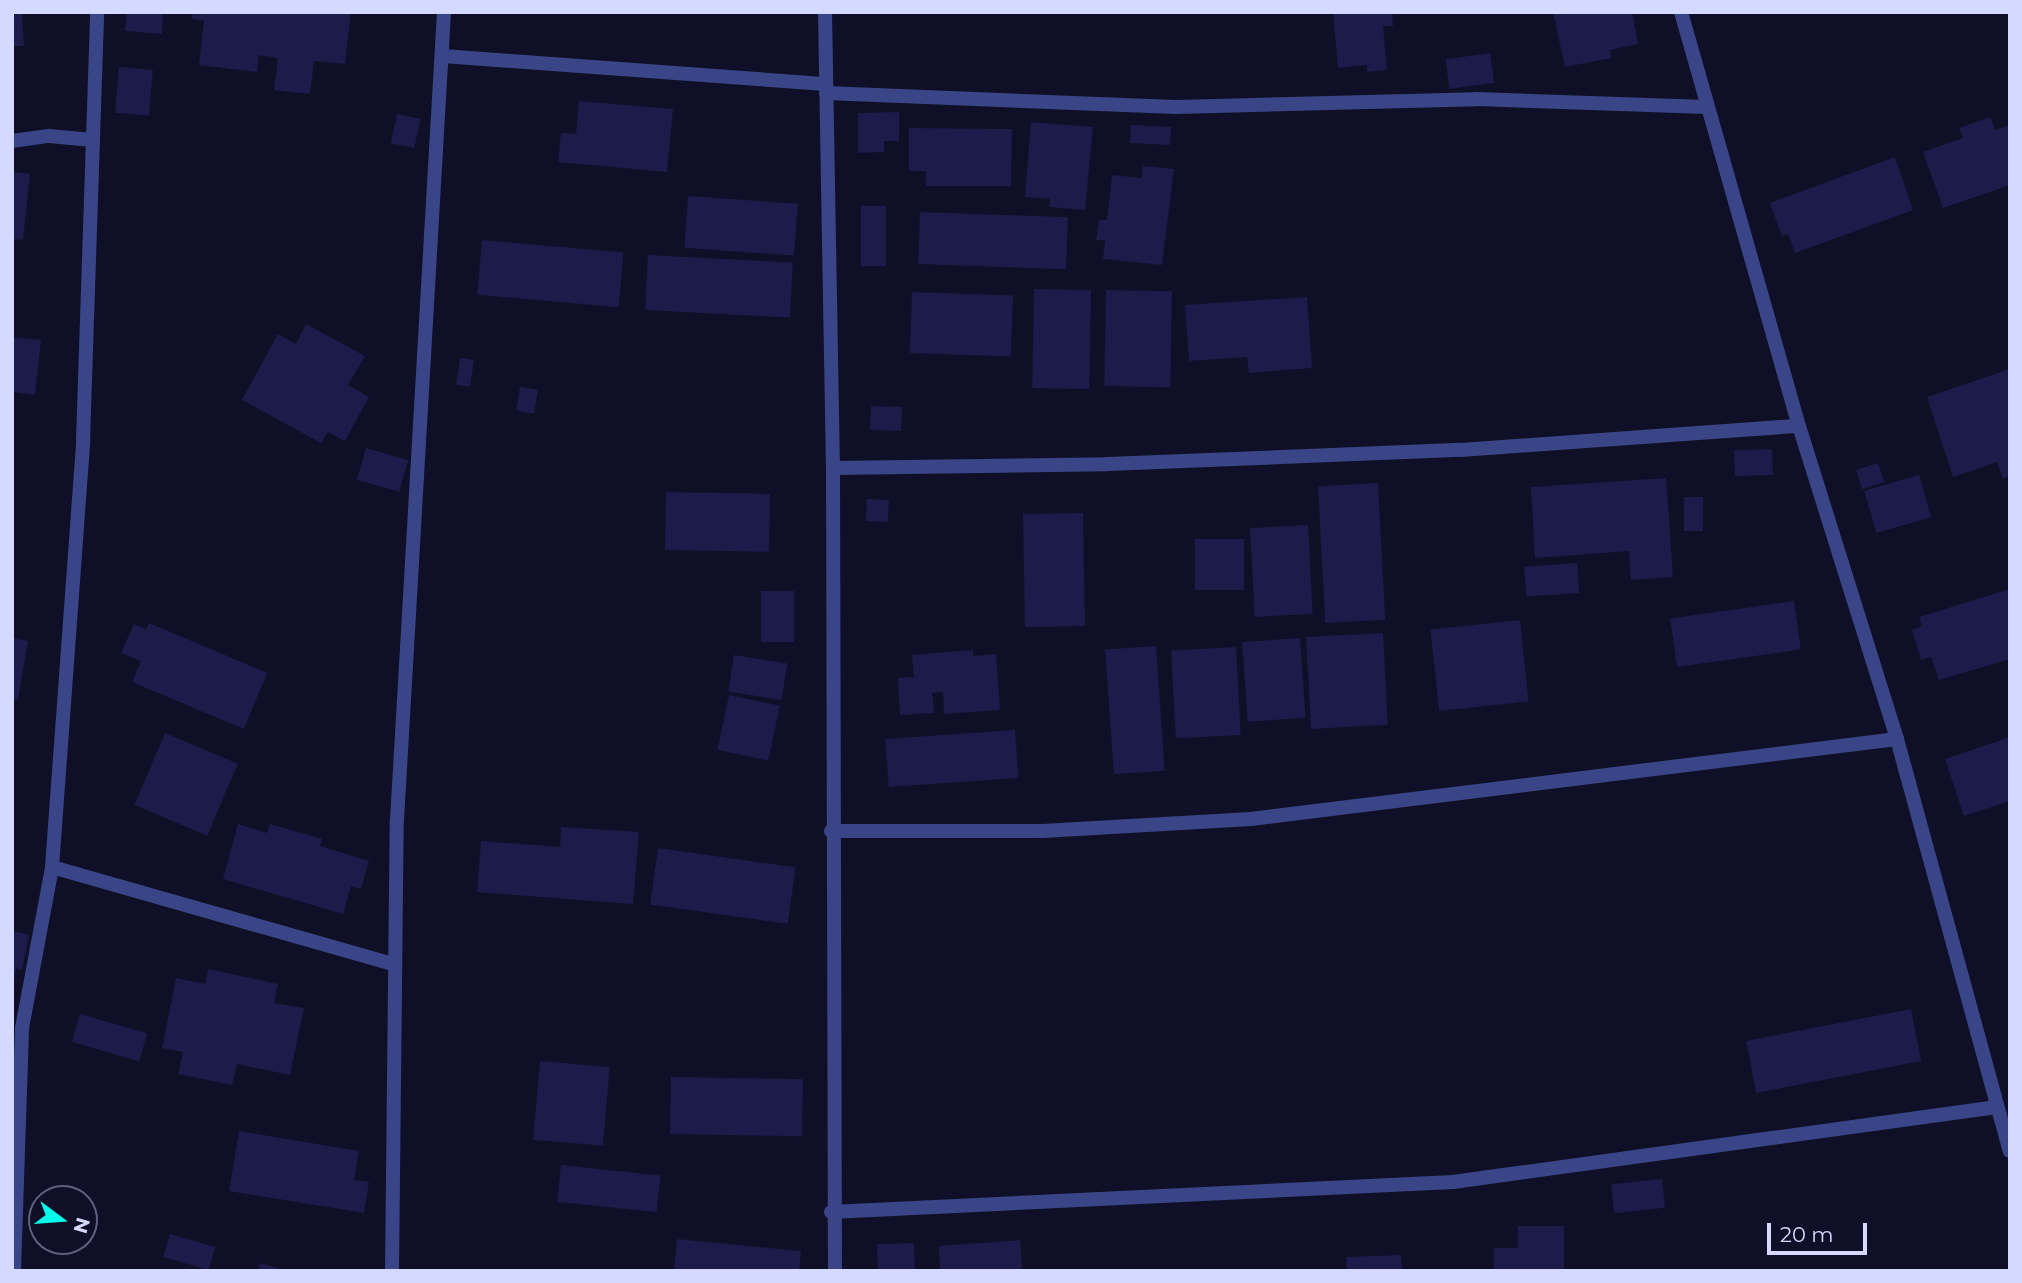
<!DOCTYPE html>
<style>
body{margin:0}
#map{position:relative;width:2022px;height:1283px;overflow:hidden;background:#0f1027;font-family:Montserrat,sans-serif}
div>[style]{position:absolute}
.building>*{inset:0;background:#1c1b49;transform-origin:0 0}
.lane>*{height:14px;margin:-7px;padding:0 7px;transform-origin:7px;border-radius:7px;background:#3a4587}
.street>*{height:14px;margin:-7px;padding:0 7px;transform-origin:7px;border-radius:7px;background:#3a4587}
span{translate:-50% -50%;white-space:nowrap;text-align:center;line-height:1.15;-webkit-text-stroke:5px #0f1027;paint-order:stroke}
.frame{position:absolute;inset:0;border:14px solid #d6d9ff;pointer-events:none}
.north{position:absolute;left:28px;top:1185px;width:70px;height:70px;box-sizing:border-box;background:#0f1027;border:2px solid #5f607d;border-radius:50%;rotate:106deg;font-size:19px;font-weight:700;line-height:28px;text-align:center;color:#d6d9ff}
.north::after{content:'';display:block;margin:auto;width:24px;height:32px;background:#02ffe9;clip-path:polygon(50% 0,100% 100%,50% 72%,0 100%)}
.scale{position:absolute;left:1767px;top:1223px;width:100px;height:32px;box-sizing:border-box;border:4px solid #d6d9ff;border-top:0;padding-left:9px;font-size:21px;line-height:24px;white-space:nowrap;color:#d6d9ff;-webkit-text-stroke:5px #0f1027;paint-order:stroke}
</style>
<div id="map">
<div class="building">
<div style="clip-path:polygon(12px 12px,22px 12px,24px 46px,12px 46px)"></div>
<div style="clip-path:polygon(127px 12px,163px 12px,162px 34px,125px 31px)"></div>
<div style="clip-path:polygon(193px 12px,351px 12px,345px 64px,314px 61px,310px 94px,274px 90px,278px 58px,259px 55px,257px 72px,199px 65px,204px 21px,192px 19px)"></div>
<div style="clip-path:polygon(1333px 12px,1392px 12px,1393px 26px,1383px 26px,1387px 70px,1367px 72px,1367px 65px,1338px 68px)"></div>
<div style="clip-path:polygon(1553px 12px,1632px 12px,1638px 44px,1610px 50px,1611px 58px,1565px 67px)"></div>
<div style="left:1490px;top:53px;width:30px;height:45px;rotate:82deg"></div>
<div style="left:119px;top:67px;width:34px;height:46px;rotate:5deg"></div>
<div style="clip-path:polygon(579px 101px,673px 109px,667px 172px,558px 162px,561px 133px,576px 134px)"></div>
<div style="clip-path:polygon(899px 112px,899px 141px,884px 141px,884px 152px,858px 153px,858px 113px)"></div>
<div style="left:397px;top:114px;width:24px;height:30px;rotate:12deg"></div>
<div style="clip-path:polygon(1990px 117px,1995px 130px,2010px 125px,2010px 185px,1943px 208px,1923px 152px,1963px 138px,1959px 128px)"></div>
<div style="clip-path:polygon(1031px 122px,1093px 127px,1085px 210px,1049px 207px,1050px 199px,1025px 197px)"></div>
<div style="left:1131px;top:125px;width:40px;height:18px;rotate:3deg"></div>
<div style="clip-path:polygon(909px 128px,1012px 129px,1011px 186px,926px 186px,926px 171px,909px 171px)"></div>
<div style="clip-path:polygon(1895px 157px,1913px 210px,1795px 253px,1788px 234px,1782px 236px,1770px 203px)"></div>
<div style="clip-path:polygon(1143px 166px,1174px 169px,1162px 265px,1103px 259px,1105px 240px,1096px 240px,1099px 220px,1107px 220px,1112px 175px,1142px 178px)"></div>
<div style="clip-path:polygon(12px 172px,30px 174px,23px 240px,12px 239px)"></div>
<div style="left:688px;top:196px;width:110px;height:52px;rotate:4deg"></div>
<div style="left:861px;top:206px;width:25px;height:60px"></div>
<div style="left:920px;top:212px;width:148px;height:52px;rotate:2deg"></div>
<div style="left:482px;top:240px;width:142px;height:55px;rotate:5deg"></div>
<div style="left:648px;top:255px;width:145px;height:55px;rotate:3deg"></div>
<div style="left:1034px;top:289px;width:57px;height:99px;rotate:1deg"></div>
<div style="left:1106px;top:290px;width:66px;height:96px;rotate:1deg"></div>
<div style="left:912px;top:292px;width:101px;height:61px;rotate:2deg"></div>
<div style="clip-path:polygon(1307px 297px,1312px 368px,1249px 373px,1247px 357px,1189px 361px,1185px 305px)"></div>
<div style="clip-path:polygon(306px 324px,365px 356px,348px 385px,369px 397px,345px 441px,328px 432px,321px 443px,242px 400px,278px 334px,296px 344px)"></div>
<div style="clip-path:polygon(12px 337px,41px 340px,35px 395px,12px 392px)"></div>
<div style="left:460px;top:358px;width:14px;height:27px;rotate:8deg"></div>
<div style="clip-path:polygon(2010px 369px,2010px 476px,2003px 479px,1997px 462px,1953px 477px,1927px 397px)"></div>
<div style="left:520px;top:387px;width:18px;height:24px;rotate:9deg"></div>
<div style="left:871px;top:406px;width:31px;height:24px;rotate:2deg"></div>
<div style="left:366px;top:448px;width:44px;height:33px;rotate:16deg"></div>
<div style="left:1772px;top:449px;width:26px;height:38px;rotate:88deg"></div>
<div style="left:1878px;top:463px;width:20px;height:23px;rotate:72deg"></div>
<div style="left:1919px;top:475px;width:44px;height:57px;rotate:74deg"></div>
<div style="clip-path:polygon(1666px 478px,1673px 577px,1631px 580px,1629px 551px,1535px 558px,1531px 487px)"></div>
<div style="left:1378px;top:483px;width:137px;height:60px;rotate:87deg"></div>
<div style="left:666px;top:492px;width:104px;height:58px;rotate:1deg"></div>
<div style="left:1684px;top:497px;width:19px;height:34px"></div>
<div style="left:867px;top:499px;width:22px;height:22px;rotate:3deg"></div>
<div style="left:1083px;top:513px;width:113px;height:60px;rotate:89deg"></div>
<div style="left:1308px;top:525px;width:89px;height:58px;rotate:87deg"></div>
<div style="left:1244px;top:539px;width:51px;height:49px;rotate:90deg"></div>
<div style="left:1577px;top:563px;width:30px;height:53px;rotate:86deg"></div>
<div style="clip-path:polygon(2010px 589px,2010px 659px,1939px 680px,1931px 657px,1921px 660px,1912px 630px,1922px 626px,1919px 617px)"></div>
<div style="left:761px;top:591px;width:33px;height:51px"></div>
<div style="left:1794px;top:601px;width:49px;height:125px;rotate:82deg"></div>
<div style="left:1520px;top:620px;width:82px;height:90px;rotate:84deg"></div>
<div style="clip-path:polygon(149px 623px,267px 673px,244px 729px,132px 682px,141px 661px,121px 653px,134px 624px,146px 629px)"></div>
<div style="left:1383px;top:633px;width:92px;height:77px;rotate:87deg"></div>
<div style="clip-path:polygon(12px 638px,28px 641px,18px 700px,12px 699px)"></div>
<div style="left:1300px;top:638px;width:80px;height:58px;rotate:86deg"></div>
<div style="left:1156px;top:646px;width:125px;height:51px;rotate:86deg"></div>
<div style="left:1236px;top:647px;width:88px;height:65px;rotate:87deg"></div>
<div style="clip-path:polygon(973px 650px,973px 656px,996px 654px,1000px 710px,944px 714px,943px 692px,932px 693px,934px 713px,900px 715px,898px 678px,914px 677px,912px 655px)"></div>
<div style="left:734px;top:655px;width:54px;height:37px;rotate:9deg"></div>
<div style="left:729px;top:695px;width:52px;height:56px;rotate:12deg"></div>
<div style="left:1015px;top:730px;width:48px;height:130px;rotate:86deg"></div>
<div style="left:165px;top:733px;width:79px;height:78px;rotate:23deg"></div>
<div style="clip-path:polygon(2010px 737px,2010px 801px,1964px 816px,1945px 759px)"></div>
<div style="clip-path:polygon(238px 824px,267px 833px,270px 824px,322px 839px,320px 846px,369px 861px,361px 889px,351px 886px,343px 914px,223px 879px)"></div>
<div style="clip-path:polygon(561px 827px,639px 832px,633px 904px,477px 892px,481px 841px,560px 847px)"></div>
<div style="left:658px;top:848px;width:139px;height:57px;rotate:8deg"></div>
<div style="clip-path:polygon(12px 931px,29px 935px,22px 970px,16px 968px,14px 983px)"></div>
<div style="clip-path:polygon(208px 969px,278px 984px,274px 1003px,304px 1008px,290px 1075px,237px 1064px,232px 1085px,178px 1074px,183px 1052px,162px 1048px,176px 978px,205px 984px)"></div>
<div style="left:1911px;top:1009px;width:53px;height:168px;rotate:79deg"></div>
<div style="left:80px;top:1014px;width:70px;height:29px;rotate:16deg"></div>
<div style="left:540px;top:1061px;width:70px;height:79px;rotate:5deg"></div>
<div style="left:671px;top:1077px;width:132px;height:57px;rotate:1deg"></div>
<div style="clip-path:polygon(239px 1131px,359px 1151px,354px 1180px,369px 1182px,364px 1213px,229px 1191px)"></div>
<div style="left:561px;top:1165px;width:100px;height:37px;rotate:6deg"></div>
<div style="left:1662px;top:1179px;width:29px;height:51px;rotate:84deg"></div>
<div style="clip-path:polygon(1518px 1226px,1564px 1226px,1564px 1271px,1494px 1271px,1494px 1248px,1518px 1248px)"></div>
<div style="left:170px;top:1234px;width:47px;height:24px;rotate:16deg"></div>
<div style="clip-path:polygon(677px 1239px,801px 1251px,799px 1271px,674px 1271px)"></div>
<div style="clip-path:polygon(1020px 1240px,1022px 1270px,940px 1271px,939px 1246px)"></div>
<div style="left:914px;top:1243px;width:28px;height:37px;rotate:88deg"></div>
<div style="clip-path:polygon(1401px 1255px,1402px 1271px,1347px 1271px,1346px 1257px)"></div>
<div style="clip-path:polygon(260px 1263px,283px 1270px,283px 1271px,258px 1271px)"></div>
</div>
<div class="lane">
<div style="left:826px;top:93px;width:350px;rotate:2.3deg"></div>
<div style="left:1176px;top:107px;width:300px;rotate:-1.5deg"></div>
<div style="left:1476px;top:99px;width:231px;rotate:2deg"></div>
</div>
<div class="street">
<div style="left:825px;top:12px;width:456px;rotate:89deg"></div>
<div style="left:833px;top:468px;width:803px;rotate:89.86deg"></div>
<div style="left:1681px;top:12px;width:430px;rotate:74.1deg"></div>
<div style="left:1799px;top:426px;width:328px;rotate:72.6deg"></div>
<div style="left:1897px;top:739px;width:427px;rotate:74.7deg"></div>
<div style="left:443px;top:56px;width:384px;rotate:4.2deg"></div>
<div style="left:12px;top:141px;width:37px;rotate:-8deg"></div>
<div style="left:49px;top:136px;width:44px;rotate:5.2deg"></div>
<div style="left:833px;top:468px;width:275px;rotate:-0.8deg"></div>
<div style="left:1108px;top:464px;width:353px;rotate:-2.3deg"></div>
<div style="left:1461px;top:450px;width:339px;rotate:-4.1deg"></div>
<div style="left:831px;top:831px;width:212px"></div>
<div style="left:1043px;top:831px;width:208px;rotate:-3.3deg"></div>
<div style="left:1251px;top:819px;width:651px;rotate:-7.06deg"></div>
<div style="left:52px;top:867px;width:357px;rotate:15.9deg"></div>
<div style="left:831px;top:1212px;width:623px;rotate:-2.76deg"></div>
<div style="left:1453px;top:1182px;width:549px;rotate:-7.85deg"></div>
<div style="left:14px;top:1271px;width:243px;rotate:-88.1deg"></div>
<div style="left:22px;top:1028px;width:164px;rotate:-79.4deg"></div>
<div style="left:52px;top:867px;width:428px;rotate:-85.8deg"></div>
<div style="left:83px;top:440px;width:428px;rotate:-88.1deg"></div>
<div style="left:392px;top:1271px;width:451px;rotate:-89.4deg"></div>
<div style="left:397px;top:820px;width:809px;rotate:-86.67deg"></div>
</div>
<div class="frame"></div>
<div class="north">N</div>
<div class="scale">20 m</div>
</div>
